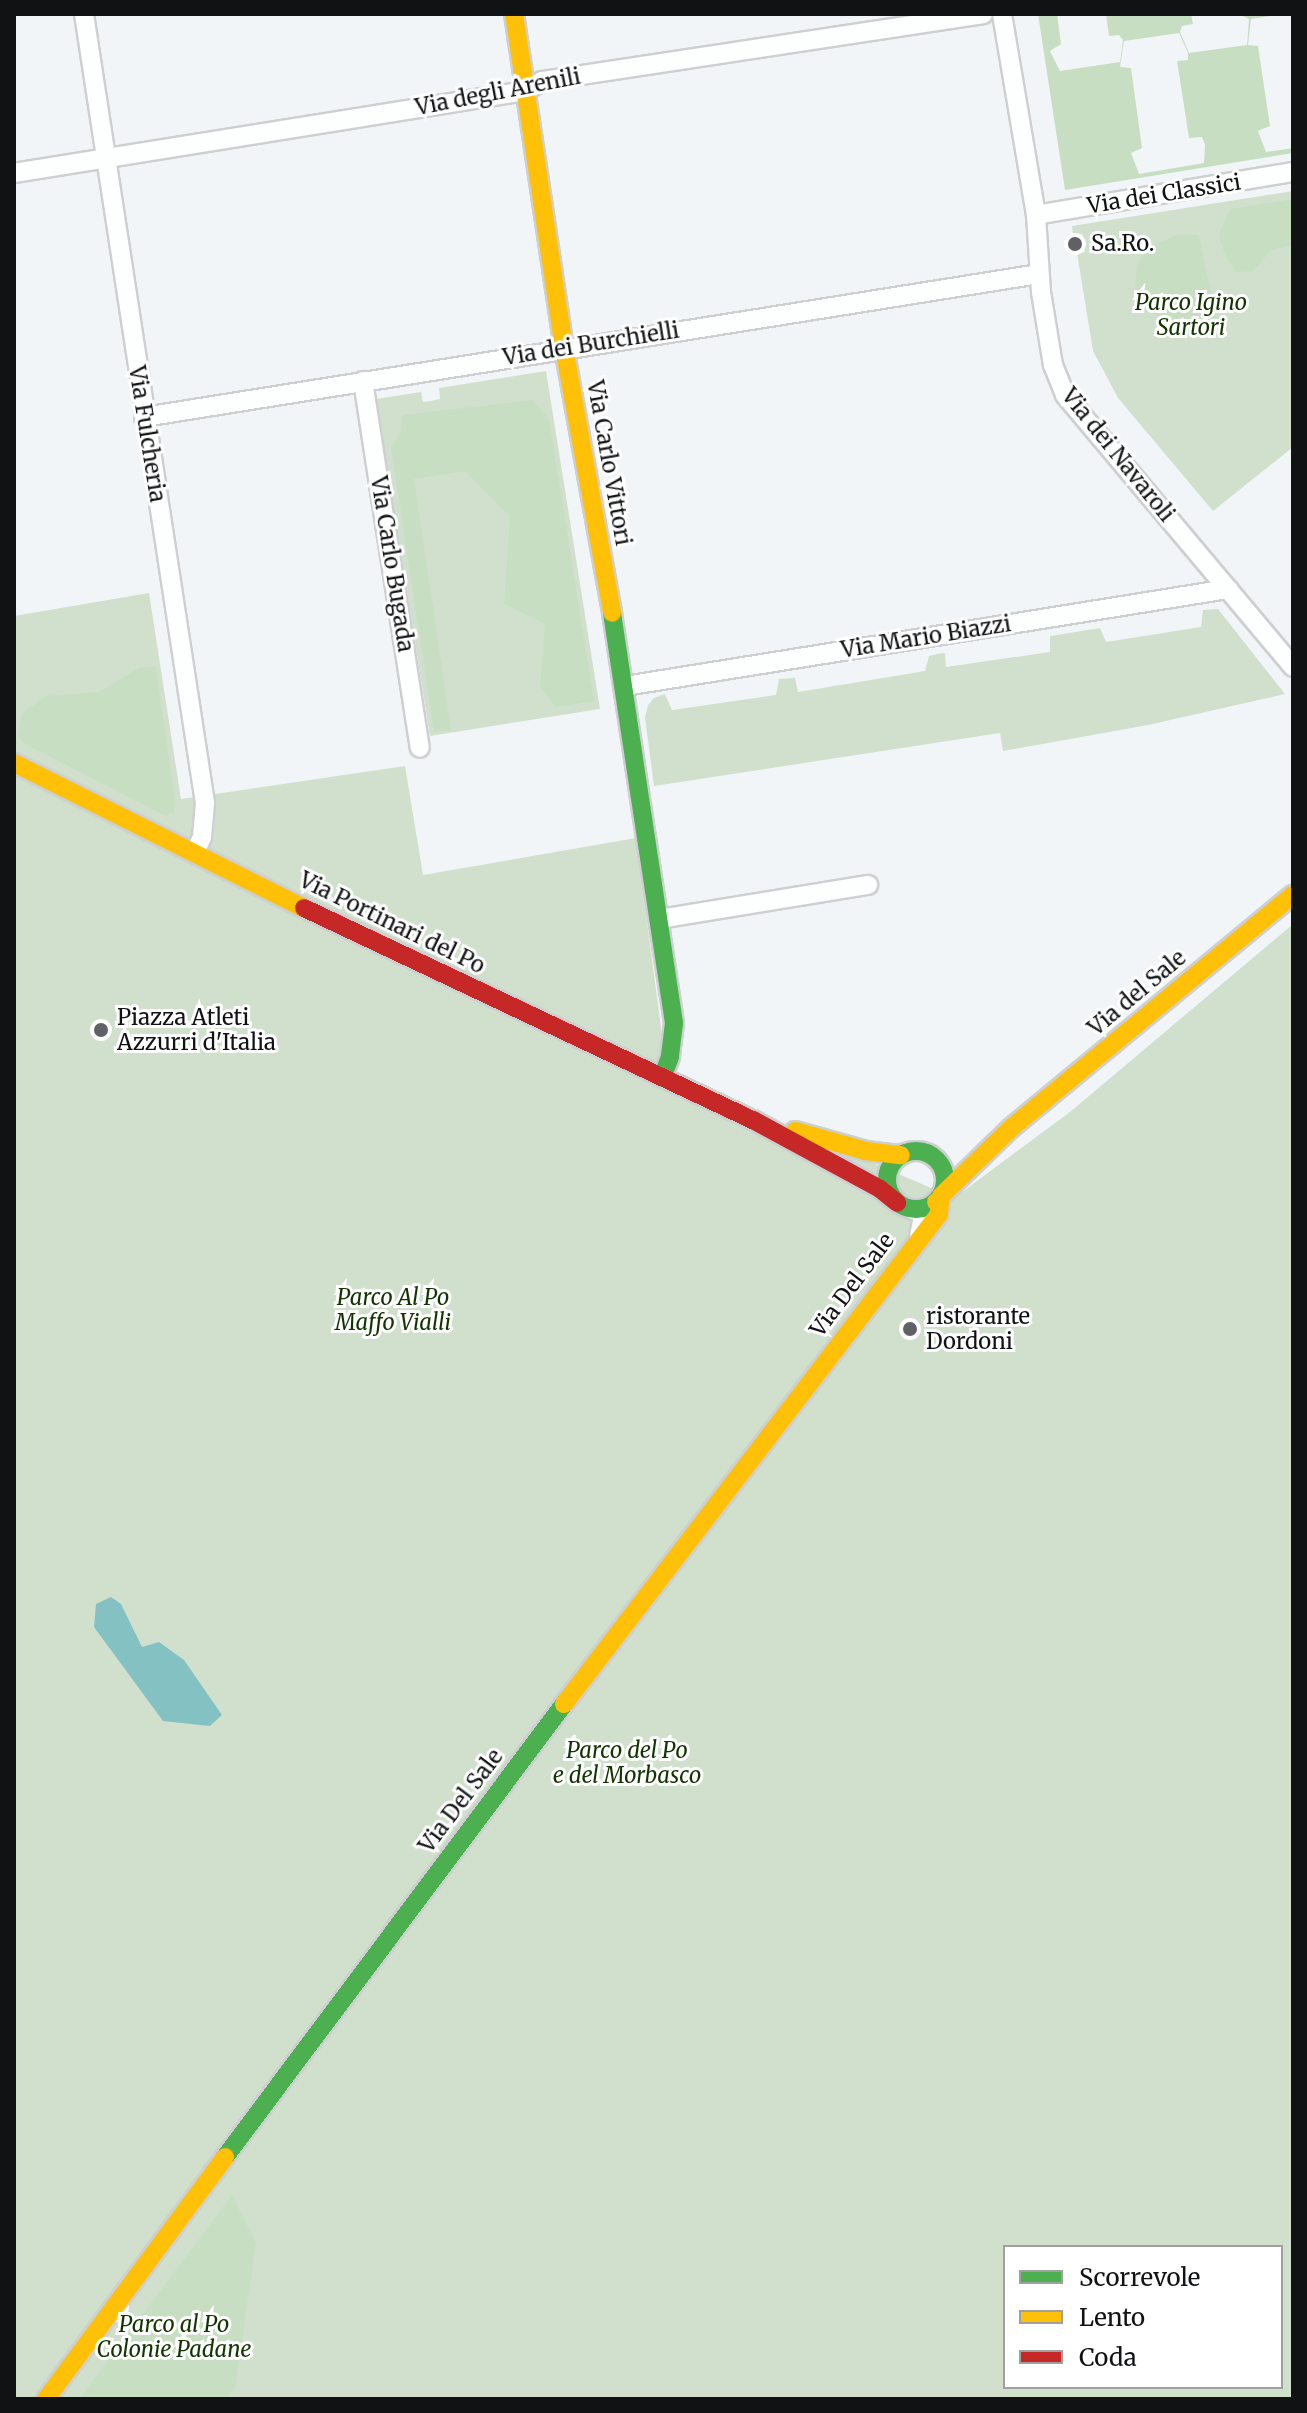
<!DOCTYPE html>
<style>
body{margin:0}
#map{position:relative;width:1307px;height:2413px;overflow:hidden;background:#f2f5f8;font-family:Merriweather,serif}
div>[style]{position:absolute}
.green>*{inset:0;background:#d0e0cd}
.forest>*{inset:0;background:#c8dec2}
.water>*{inset:0;background:#84c1c3}
.roads{filter:drop-shadow(2px 0 #cdcfd1) drop-shadow(-2px 0 #cdcfd1) drop-shadow(0 2px #cdcfd1) drop-shadow(0 -2px #cdcfd1)}
.street>*{height:18px;margin:-9px;padding:0 9px;transform-origin:9px;border-radius:9px;background:#fdfefe}
.fast>*{height:18px;margin:-9px;padding:0 9px;transform-origin:9px;border-radius:9px;background:#4caf50}
.fast>.ring{margin:-9px;padding:0;box-sizing:content-box;background:none;border:18px solid #4caf50;border-radius:50%}
.slow>*{height:18px;margin:-9px;padding:0 9px;transform-origin:9px;border-radius:9px;background:#ffc107}
.jam>*{height:18px;margin:-9px;padding:0 9px;transform-origin:9px;border-radius:9px;background:#c62828}
.dots>*{width:22px;height:22px;translate:-50% -50%;box-sizing:border-box;border:4px solid #fff;border-radius:50%}
span{translate:-50% -50%;white-space:nowrap;text-align:center;line-height:1.15;-webkit-text-stroke:6px #fff;paint-order:stroke}
.street-label{font-size:22px;color:#111214}
.poi-label{font-size:22px;color:#111214}
.left{translate:0 -50%;text-align:left}
.park-label{font-size:22px;color:#123400;font-style:italic}
.frame{position:absolute;inset:0;border:16px solid #111214;pointer-events:none}
.legend{position:absolute;left:1003px;top:2245px;width:280px;height:144px;box-sizing:border-box;background:#fff;border:2px solid #a0a0a1;margin:0;padding:10px 14px;list-style:none;font-size:24px;color:#111214}
.legend li{display:flex;align-items:center;gap:16px;height:40px}
.legend b{width:40px;border:2px solid #a0a0a1}
</style>
<div id="map">
<div class="green">
<div style="clip-path:polygon(1293px 191px,1293px 447px,1213px 511px,1118px 398px,1093px 351px,1077px 253px,1085px 252px,1082px 234px,1073px 235px,1072px 226px)"></div>
<div style="clip-path:polygon(546px 371px,600px 709px,430px 736px,376px 399px,421px 392px,423px 402px,431px 401px,440px 399px,439px 388px)"></div>
<div style="clip-path:polygon(evenodd,149px 593px,181px 799px,405px 766px,423px 875px,636px 838px,667px 1073px,954px 1198px,1070px 1112px,1293px 924px,1293px 2399px,14px 2399px,14px 616px,149px 593px,1005px 2247px,1281px 2247px,1281px 2387px,1005px 2387px,1005px 2247px)"></div>
<div style="clip-path:polygon(1218px 609px,1285px 694px,1148px 725px,1003px 751px,1000px 733px,654px 786px,645px 718px,648px 705px,654px 698px,665px 694px,672px 710px,776px 695px,779px 679px,795px 678px,798px 692px,925px 671px,929px 656px,937px 654px,945px 653px,946px 667px,1050px 652px,1050px 636px,1100px 628px,1106px 642px,1201px 627px,1203px 610px)"></div>
</div>
<div class="forest">
<div style="clip-path:polygon(evenodd,1038px 14px,1057px 14px,1061px 44px,1050px 51px,1060px 71px,1120px 62px,1123px 40px,1119px 35px,1109px 36px,1106px 14px,1191px 14px,1193px 24px,1182px 26px,1180px 32px,1189px 53px,1247px 45px,1249px 19px,1239px 14px,1284px 14px,1251px 19px,1248px 45px,1258px 46px,1270px 126px,1258px 131px,1266px 152px,1293px 148px,1293px 153px,1065px 190px,1038px 14px,1179px 33px,1188px 53px,1188px 60px,1177px 61px,1189px 138px,1202px 137px,1205px 145px,1204px 163px,1139px 174px,1131px 153px,1142px 148px,1131px 68px,1120px 67px,1124px 41px,1179px 33px)"></div>
<div style="clip-path:polygon(1293px 199px,1293px 245px,1271px 250px,1253px 271px,1237px 272px,1226px 258px,1219px 235px,1230px 209px)"></div>
<div style="clip-path:polygon(1179px 234px,1199px 235px,1219px 333px,1201px 334px,1152px 314px,1134px 297px,1137px 266px,1147px 248px)"></div>
<div style="clip-path:polygon(533px 400px,549px 419px,594px 701px,556px 707px,540px 687px,545px 624px,504px 604px,510px 517px,465px 471px,414px 479px,451px 730px,434px 732px,391px 447px,400px 434px,402px 415px)"></div>
<div style="clip-path:polygon(140px 667px,156px 667px,175px 802px,174px 812px,166px 816px,23px 743px,18px 736px,22px 713px,46px 696px,99px 692px)"></div>
<div style="clip-path:polygon(232px 2195px,256px 2243px,235px 2390px,224px 2399px,79px 2399px)"></div>
</div>
<div class="water">
<div style="clip-path:polygon(111px 1597px,121px 1604px,142px 1647px,159px 1642px,184px 1660px,222px 1715px,210px 1726px,163px 1721px,94px 1627px,96px 1604px)"></div>
</div>
<div class="roads">
<div class="street">
<div style="left:84px;top:14px;width:798px;rotate:81.28deg"></div>
<div style="left:205px;top:803px;width:34px;rotate:95deg"></div>
<div style="left:202px;top:837px;width:17px;rotate:114deg"></div>
<div style="left:1002px;top:14px;width:204px;rotate:80.4deg"></div>
<div style="left:1036px;top:215px;width:77px;rotate:86.3deg"></div>
<div style="left:1041px;top:292px;width:74px;rotate:80.7deg"></div>
<div style="left:1053px;top:365px;width:32px;rotate:68deg"></div>
<div style="left:1065px;top:395px;width:355px;rotate:50deg"></div>
<div style="left:14px;top:173px;width:518px;rotate:-9.12deg"></div>
<div style="left:525px;top:91px;width:20px;rotate:-30deg"></div>
<div style="left:542px;top:81px;width:446px;rotate:-8.6deg"></div>
<div style="left:1036px;top:215px;width:261px;rotate:-9.5deg"></div>
<div style="left:363px;top:381px;width:371px;rotate:81.2deg"></div>
<div style="left:144px;top:417px;width:906px;rotate:-9.08deg"></div>
<div style="left:625px;top:686px;width:611px;rotate:-9.14deg"></div>
<div style="left:660px;top:919px;width:211px;rotate:-9.3deg"></div>
<div style="left:913px;top:1210px;width:11px;rotate:5deg"></div>
<div style="left:924px;top:1211px;width:25px;rotate:101deg"></div>
</div>
<div class="fast">
<div style="left:612px;top:613px;width:415px;rotate:81.4deg"></div>
<div style="left:674px;top:1023px;width:34px;rotate:97deg"></div>
<div style="left:670px;top:1057px;width:22px;rotate:111deg"></div>
<div class="ring" style="left:887px;top:1151px;width:40px;height:40px"></div>
<div style="left:225px;top:2157px;width:566px;rotate:-53.19deg"></div>
</div>
<div class="slow">
<div style="left:514px;top:14px;width:338px;rotate:81.5deg"></div>
<div style="left:564px;top:348px;width:269px;rotate:79.7deg"></div>
<div style="left:14px;top:763px;width:324px;rotate:26.6deg"></div>
<div style="left:795px;top:1131px;width:74px;rotate:15.7deg"></div>
<div style="left:866px;top:1151px;width:35px;rotate:7deg"></div>
<div style="left:941px;top:1196px;width:98px;rotate:-44.2deg"></div>
<div style="left:1011px;top:1128px;width:366px;rotate:-39.6deg"></div>
<div style="left:564px;top:1704px;width:617px;rotate:-52.57deg"></div>
<div style="left:939px;top:1214px;width:11px;rotate:-85deg"></div>
<div style="left:940px;top:1203px;width:4px;rotate:-166deg"></div>
<div style="left:46px;top:2399px;width:301px;rotate:-53.5deg"></div>
</div>
<div class="jam">
<div style="left:304px;top:908px;width:497px;rotate:25.3deg"></div>
<div style="left:753px;top:1120px;width:145px;rotate:28.5deg"></div>
<div style="left:880px;top:1189px;width:22px;rotate:39deg"></div>
</div>
</div>
<div class="dots">
<div style="left:1075px;top:244px;background:#606164"></div>
<div style="left:101px;top:1030px;background:#606164"></div>
<div style="left:910px;top:1329px;background:#606164"></div>
</div>
<div class="street-label">
<span style="left:498px;top:92px;rotate:-11deg">Via degli Arenili</span>
<span style="left:1164px;top:194px;rotate:-9deg">Via dei Classici</span>
<span style="left:591px;top:344px;rotate:-9deg">Via dei Burchielli</span>
<span style="left:147px;top:434px;rotate:81deg">Via Fulcheria</span>
<span style="left:1118px;top:455px;rotate:51deg">Via dei Navaroli</span>
<span style="left:609px;top:463px;rotate:80deg">Via Carlo Vittori</span>
<span style="left:392px;top:564px;rotate:81deg">Via Carlo Bugada</span>
<span style="left:926px;top:637px;rotate:-9deg">Via Mario Biazzi</span>
<span style="left:392px;top:923px;rotate:26deg">Via Portinari del Po</span>
<span style="left:1137px;top:993px;rotate:-40deg">Via del Sale</span>
<span style="left:852px;top:1285px;rotate:-53deg">Via Del Sale</span>
<span style="left:461px;top:1801px;rotate:-53deg">Via Del Sale</span>
</div>
<div class="poi-label">
<span class="left" style="left:1091px;top:244px">Sa.Ro.</span>
<span class="left" style="left:117px;top:1030px">Piazza Atleti<br>Azzurri d'Italia</span>
<span class="left" style="left:926px;top:1329px">ristorante<br>Dordoni</span>
</div>
<div class="park-label">
<span style="left:1191px;top:315px">Parco Igino<br>Sartori</span>
<span style="left:393px;top:1310px">Parco Al Po<br>Maffo Vialli</span>
<span style="left:627px;top:1763px">Parco del Po<br>e del Morbasco</span>
<span style="left:174px;top:2337px">Parco al Po<br>Colonie Padane</span>
</div>
<div class="frame"></div>
<ul class="legend">
<li><b style="height:10px;background:#4caf50"></b>Scorrevole</li>
<li><b style="height:10px;background:#ffc107"></b>Lento</li>
<li><b style="height:10px;background:#c62828"></b>Coda</li>
</ul>
</div>
